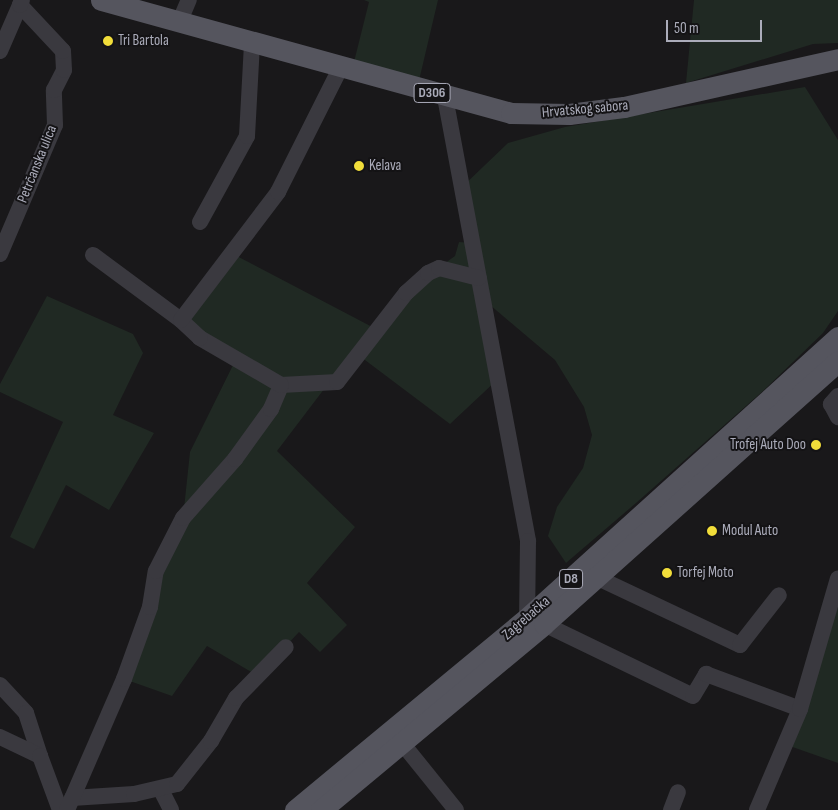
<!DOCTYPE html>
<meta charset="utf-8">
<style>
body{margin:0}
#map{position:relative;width:838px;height:810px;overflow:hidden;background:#19181a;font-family:"Sofia Sans Condensed",sans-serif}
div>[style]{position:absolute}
.green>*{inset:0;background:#202923}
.minor>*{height:16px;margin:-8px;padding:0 8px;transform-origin:8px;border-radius:8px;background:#3a393f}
.major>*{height:21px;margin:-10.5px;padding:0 10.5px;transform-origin:10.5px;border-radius:10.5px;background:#55555e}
.dots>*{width:14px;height:14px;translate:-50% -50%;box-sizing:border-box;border:2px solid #141315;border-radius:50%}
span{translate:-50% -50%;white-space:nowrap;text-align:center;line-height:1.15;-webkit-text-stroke:4px #141315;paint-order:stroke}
.shield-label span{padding:1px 4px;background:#141315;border:1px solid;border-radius:4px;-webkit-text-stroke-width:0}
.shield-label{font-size:14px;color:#abacba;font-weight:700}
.poi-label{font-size:15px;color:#abacba}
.left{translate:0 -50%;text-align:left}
.right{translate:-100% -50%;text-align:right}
.street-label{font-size:15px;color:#abacba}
.scale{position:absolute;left:666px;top:20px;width:96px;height:22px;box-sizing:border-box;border:2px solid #abacba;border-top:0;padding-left:6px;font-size:15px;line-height:18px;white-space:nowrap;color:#abacba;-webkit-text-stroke:4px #141315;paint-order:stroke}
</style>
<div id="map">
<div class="green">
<div style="clip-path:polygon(364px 0,438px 0,417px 89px,352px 70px,369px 2px)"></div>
<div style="clip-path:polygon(694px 0,838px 0,838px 43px,813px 44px,686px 83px)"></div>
<div style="clip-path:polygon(805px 87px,838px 140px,838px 311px,823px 333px,763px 391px,636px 503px,566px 563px,548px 536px,557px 507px,583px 468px,592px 435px,584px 407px,555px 360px,483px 299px,498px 379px,450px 424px,353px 351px,277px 451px,355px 527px,307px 583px,347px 625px,320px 652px,299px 632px,258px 676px,207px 646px,172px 696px,124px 679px,183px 518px,190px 452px,237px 357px,181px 320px,231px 253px,378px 330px,413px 286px,455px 256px,459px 242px,472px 243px,462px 187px,508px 143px,565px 127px)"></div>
<div style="clip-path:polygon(47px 296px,133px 334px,143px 353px,113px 415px,154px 433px,109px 510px,66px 485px,34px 549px,10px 537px,63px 422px,0 392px,0 384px)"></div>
<div style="clip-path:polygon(838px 607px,838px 763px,784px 744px)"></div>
</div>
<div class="minor">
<div style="left:179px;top:23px;width:25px;rotate:-67deg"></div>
<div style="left:0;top:51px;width:50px;rotate:-66.5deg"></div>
<div style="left:445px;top:97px;width:452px;rotate:79.4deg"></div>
<div style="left:528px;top:541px;width:77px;rotate:90.7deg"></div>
<div style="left:200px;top:222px;width:98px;rotate:-61.3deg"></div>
<div style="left:247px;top:136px;width:93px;rotate:-86.9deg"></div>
<div style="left:0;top:254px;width:140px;rotate:-66.9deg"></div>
<div style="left:55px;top:125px;width:35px;rotate:-92deg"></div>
<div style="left:54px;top:90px;width:22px;rotate:-63deg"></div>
<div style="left:64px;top:70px;width:19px;rotate:-93deg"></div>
<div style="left:63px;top:51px;width:63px;rotate:-133.1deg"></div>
<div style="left:20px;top:5px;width:5px;rotate:-68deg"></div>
<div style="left:93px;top:255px;width:109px;rotate:36.5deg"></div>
<div style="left:281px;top:385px;width:56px;rotate:-3.1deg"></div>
<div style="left:337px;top:382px;width:113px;rotate:-52.2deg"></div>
<div style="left:406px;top:293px;width:30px;rotate:-42deg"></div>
<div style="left:428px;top:273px;width:12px;rotate:-24deg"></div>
<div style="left:439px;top:268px;width:41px;rotate:14deg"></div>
<div style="left:838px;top:396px;width:11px;rotate:131deg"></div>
<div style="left:831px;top:404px;width:15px;rotate:62deg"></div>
<div style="left:598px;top:578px;width:157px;rotate:25.3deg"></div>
<div style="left:740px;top:645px;width:63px;rotate:-52deg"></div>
<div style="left:544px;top:624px;width:165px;rotate:25.8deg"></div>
<div style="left:693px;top:696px;width:26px;rotate:-59deg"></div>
<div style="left:706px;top:674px;width:100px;rotate:20.4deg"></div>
<div style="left:0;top:685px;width:38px;rotate:47deg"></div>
<div style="left:26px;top:713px;width:45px;rotate:72deg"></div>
<div style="left:40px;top:756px;width:44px;rotate:-154.6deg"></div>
<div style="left:402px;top:743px;width:86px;rotate:51.1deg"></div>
<div style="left:40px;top:756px;width:58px;rotate:69.7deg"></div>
<div style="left:161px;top:790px;width:22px;rotate:63deg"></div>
<div style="left:72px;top:798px;width:62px;rotate:-3.7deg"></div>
<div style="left:134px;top:794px;width:44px;rotate:-13.1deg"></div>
<div style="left:177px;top:784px;width:55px;rotate:-51.7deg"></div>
<div style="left:211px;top:741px;width:50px;rotate:-59.8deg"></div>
<div style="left:236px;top:698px;width:71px;rotate:-45.6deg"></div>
<div style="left:67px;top:810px;width:143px;rotate:-66.5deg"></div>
<div style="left:124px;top:679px;width:77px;rotate:-70.1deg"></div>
<div style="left:150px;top:607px;width:36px;rotate:-81deg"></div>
<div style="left:156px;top:571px;width:59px;rotate:-63deg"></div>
<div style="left:183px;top:518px;width:79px;rotate:-48.6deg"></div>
<div style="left:235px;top:459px;width:62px;rotate:-54.2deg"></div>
<div style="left:271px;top:409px;width:26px;rotate:-67deg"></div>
<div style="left:281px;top:385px;width:94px;rotate:-149.9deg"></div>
<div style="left:200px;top:338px;width:26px;rotate:-137deg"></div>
<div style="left:181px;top:320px;width:161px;rotate:-52.8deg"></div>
<div style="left:278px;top:192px;width:140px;rotate:-63.3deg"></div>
<div style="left:671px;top:810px;width:19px;rotate:-69deg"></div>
<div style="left:757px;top:810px;width:110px;rotate:-66.9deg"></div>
<div style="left:800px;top:709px;width:136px;rotate:-73.8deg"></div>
</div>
<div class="major">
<div style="left:101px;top:0;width:425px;rotate:15.4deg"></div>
<div style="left:511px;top:113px;width:58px;rotate:1deg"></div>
<div style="left:569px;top:114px;width:55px;rotate:-7.3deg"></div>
<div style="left:624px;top:107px;width:219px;rotate:-12.6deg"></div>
<div style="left:295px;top:810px;width:301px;rotate:-39.6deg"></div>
<div style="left:527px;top:618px;width:419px;rotate:-42.1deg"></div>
<div style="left:321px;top:810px;width:290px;rotate:-39.8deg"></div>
<div style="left:544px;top:624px;width:394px;rotate:-41.8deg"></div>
</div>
<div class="dots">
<div style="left:108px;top:41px;background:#f1dd3a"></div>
<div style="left:359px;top:166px;background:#f1dd3a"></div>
<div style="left:816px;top:445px;background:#f1dd3a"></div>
<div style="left:712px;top:531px;background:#f1dd3a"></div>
<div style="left:667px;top:573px;background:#f1dd3a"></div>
</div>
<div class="shield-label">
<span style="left:432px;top:93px">D306</span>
<span style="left:571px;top:579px">D8</span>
</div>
<div class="poi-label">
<span class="left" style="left:118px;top:41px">Tri Bartola</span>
<span class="left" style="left:369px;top:166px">Kelava</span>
<span class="right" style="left:806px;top:445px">Trofej Auto Doo</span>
<span class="left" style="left:722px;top:531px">Modul Auto</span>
<span class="left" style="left:677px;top:573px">Torfej Moto</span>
</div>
<div class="street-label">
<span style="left:585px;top:109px;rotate:-5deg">Hrvatskog sabora</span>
<span style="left:37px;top:164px;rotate:-68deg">Petrčanska ulica</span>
<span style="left:526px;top:618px;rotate:-41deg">Zagrebačka</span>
</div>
<div class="scale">50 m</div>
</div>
